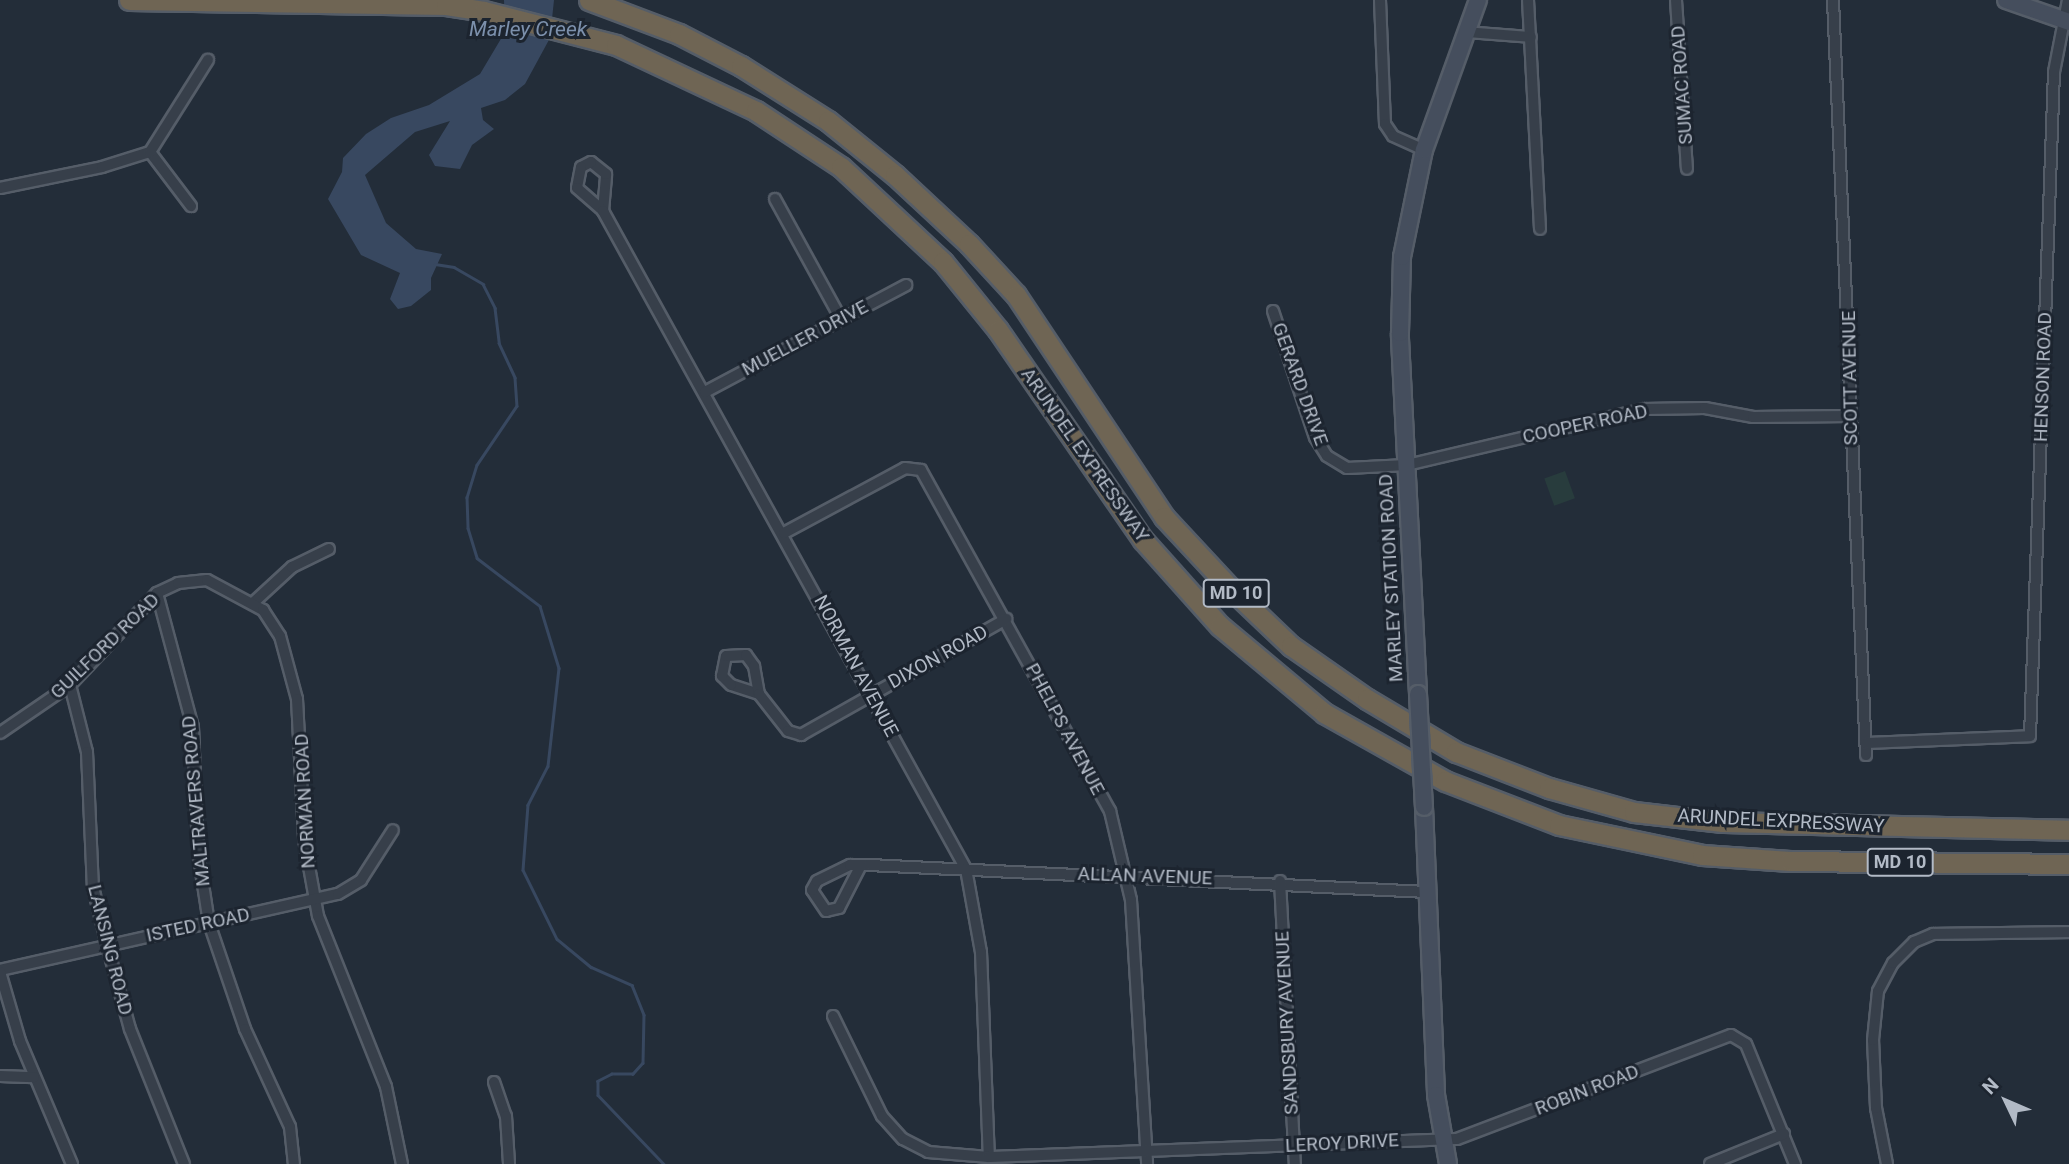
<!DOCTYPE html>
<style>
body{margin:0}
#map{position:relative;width:2069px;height:1164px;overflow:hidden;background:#232d39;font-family:Roboto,sans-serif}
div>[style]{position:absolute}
.green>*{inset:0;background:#283c3d;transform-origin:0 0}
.water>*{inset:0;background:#384860}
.stream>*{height:2.5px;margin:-1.25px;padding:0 1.25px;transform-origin:1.25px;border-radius:1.25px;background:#384860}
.roads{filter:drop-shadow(2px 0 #555d68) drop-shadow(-2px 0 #555d68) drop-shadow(0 2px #555d68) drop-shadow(0 -2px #555d68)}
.street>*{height:10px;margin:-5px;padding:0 5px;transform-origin:5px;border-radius:5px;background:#373f4a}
.secondary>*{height:16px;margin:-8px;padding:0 8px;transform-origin:8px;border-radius:8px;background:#454e5d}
.highway>*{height:19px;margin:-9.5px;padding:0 9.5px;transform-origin:9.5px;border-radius:9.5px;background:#6f6554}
.bridges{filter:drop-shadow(2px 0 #555d68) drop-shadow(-2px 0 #555d68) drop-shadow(0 2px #555d68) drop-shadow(0 -2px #555d68)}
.secondary-bridge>*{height:16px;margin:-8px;padding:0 8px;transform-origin:8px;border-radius:8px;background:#454e5d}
span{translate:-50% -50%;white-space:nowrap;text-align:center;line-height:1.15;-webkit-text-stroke:6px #1c242f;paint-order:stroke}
.shield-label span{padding:2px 5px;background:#1c242f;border:2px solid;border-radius:5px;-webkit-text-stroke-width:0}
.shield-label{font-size:18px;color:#b2bac6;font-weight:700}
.street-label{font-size:19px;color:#b2bac6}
.water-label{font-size:21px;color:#7c90ac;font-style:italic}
.north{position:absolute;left:1971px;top:1066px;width:70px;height:70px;-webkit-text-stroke:5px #1c242f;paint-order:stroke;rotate:314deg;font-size:19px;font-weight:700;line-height:28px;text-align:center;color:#b2bac6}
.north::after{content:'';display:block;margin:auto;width:24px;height:32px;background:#b2bac6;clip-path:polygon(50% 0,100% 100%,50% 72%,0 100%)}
</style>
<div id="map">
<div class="green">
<div style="left:1565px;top:471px;width:29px;height:22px;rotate:70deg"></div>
</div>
<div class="water">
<div style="clip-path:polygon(504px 0,554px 0,550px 38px,525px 84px,505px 100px,481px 108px,483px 120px,494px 129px,472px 145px,460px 169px,435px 166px,429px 155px,450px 121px,415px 132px,365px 175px,386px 223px,416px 249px,442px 254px,431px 278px,431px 290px,411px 306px,398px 309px,390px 299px,400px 273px,361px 255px,328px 199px,342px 172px,343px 158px,366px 134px,391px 118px,429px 105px,480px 74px,505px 32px)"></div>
</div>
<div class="stream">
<div style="left:435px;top:264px;width:19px;rotate:9deg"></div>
<div style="left:454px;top:267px;width:34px;rotate:30deg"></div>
<div style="left:483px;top:284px;width:27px;rotate:63deg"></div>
<div style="left:495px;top:308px;width:35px;rotate:83deg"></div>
<div style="left:499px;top:343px;width:38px;rotate:65deg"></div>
<div style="left:515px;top:378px;width:28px;rotate:86deg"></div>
<div style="left:517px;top:406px;width:71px;rotate:124.1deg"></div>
<div style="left:477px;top:465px;width:34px;rotate:107deg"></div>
<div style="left:467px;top:497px;width:31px;rotate:88deg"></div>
<div style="left:468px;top:528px;width:31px;rotate:73deg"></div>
<div style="left:477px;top:558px;width:79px;rotate:37.3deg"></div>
<div style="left:540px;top:606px;width:65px;rotate:73deg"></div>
<div style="left:559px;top:668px;width:99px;rotate:96.4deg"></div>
<div style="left:548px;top:766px;width:44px;rotate:117.1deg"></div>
<div style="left:528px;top:805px;width:65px;rotate:94.4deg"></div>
<div style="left:523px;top:870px;width:77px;rotate:63.8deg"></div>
<div style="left:557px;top:939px;width:44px;rotate:39.5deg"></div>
<div style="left:591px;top:967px;width:45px;rotate:23.7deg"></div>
<div style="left:632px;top:985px;width:32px;rotate:68deg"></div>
<div style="left:644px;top:1015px;width:48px;rotate:91.2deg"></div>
<div style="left:643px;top:1063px;width:15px;rotate:132deg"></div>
<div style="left:633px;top:1074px;width:21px;rotate:180deg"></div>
<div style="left:612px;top:1074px;width:16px;rotate:153deg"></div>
<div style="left:598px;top:1081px;width:14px;rotate:90deg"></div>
<div style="left:598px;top:1095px;width:95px;rotate:46.3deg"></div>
</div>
<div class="roads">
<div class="street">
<div style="left:1380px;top:0;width:124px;rotate:87.7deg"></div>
<div style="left:1385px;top:124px;width:14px;rotate:56deg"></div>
<div style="left:1393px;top:136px;width:34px;rotate:24deg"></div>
<div style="left:1528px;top:0;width:229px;rotate:87deg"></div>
<div style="left:1676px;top:0;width:169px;rotate:86.3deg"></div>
<div style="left:1833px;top:0;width:756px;rotate:87.5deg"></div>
<div style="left:1466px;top:32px;width:65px;rotate:4.4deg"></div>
<div style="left:150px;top:152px;width:68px;rotate:52.8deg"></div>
<div style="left:0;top:188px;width:104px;rotate:-11.6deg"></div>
<div style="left:102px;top:167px;width:50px;rotate:-17.4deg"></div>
<div style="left:150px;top:152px;width:109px;rotate:-57.8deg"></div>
<div style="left:775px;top:199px;width:137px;rotate:61.2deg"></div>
<div style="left:603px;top:211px;width:37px;rotate:-85deg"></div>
<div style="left:606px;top:174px;width:19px;rotate:-141deg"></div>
<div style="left:591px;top:162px;width:11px;rotate:153deg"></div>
<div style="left:581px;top:167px;width:21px;rotate:101deg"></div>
<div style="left:577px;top:188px;width:35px;rotate:41deg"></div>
<div style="left:603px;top:211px;width:751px;rotate:61.12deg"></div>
<div style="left:966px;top:869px;width:84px;rotate:79.8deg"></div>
<div style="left:981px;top:952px;width:205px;rotate:87.8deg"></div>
<div style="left:1273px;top:311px;width:133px;rotate:71.6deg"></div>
<div style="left:1315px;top:437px;width:22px;rotate:58deg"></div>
<div style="left:1327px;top:456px;width:23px;rotate:31deg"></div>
<div style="left:1347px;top:468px;width:60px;rotate:-2.9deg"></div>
<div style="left:1407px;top:465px;width:244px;rotate:-13.3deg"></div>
<div style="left:1644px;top:409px;width:61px;rotate:-0.9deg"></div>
<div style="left:1705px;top:408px;width:49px;rotate:10.6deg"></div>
<div style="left:1753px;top:417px;width:97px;rotate:-0.6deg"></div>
<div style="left:705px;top:392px;width:228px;rotate:-28deg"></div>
<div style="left:784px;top:533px;width:137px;rotate:-28.2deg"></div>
<div style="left:905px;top:468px;width:16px;rotate:7deg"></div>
<div style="left:921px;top:470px;width:390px;rotate:61deg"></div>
<div style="left:1110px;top:811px;width:91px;rotate:76.7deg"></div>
<div style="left:1131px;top:900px;width:264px;rotate:86.5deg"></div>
<div style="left:157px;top:593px;width:139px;rotate:75deg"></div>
<div style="left:193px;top:727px;width:125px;rotate:87.7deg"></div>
<div style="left:198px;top:852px;width:72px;rotate:81.2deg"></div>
<div style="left:209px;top:923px;width:112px;rotate:71.2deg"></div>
<div style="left:245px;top:1029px;width:108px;rotate:65.3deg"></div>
<div style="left:290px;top:1127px;width:37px;rotate:84deg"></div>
<div style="left:254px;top:602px;width:52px;rotate:-42.6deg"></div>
<div style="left:292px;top:567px;width:41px;rotate:-25.9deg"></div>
<div style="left:70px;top:685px;width:69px;rotate:75.8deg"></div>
<div style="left:87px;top:752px;width:135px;rotate:87.5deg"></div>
<div style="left:93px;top:887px;width:60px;rotate:76.4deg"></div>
<div style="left:107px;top:945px;width:87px;rotate:74.7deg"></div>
<div style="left:130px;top:1029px;width:145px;rotate:68.2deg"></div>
<div style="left:759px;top:694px;width:29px;rotate:-162deg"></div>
<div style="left:731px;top:685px;width:13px;rotate:-135deg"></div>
<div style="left:722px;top:676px;width:20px;rotate:-79deg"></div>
<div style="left:726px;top:656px;width:20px;rotate:-3deg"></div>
<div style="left:746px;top:655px;width:14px;rotate:54deg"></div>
<div style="left:754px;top:666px;width:28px;rotate:80deg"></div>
<div style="left:759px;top:694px;width:47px;rotate:51.9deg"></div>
<div style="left:788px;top:731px;width:14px;rotate:17deg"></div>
<div style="left:801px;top:735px;width:236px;rotate:-29.5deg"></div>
<div style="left:0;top:733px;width:85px;rotate:-34.4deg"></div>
<div style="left:70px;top:685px;width:127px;rotate:-46.6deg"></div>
<div style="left:157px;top:593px;width:23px;rotate:-25deg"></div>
<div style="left:178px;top:583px;width:29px;rotate:-6deg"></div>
<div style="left:207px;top:580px;width:64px;rotate:28.2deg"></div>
<div style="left:263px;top:610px;width:31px;rotate:57deg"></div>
<div style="left:280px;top:636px;width:65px;rotate:74.9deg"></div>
<div style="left:297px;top:699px;width:140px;rotate:87.1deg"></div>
<div style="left:304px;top:839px;width:78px;rotate:79.7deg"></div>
<div style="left:318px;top:916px;width:184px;rotate:68.3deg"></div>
<div style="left:386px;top:1087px;width:79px;rotate:78.3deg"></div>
<div style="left:1866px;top:743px;width:164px;rotate:-2.4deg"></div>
<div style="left:2030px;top:736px;width:664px;rotate:-87.93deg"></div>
<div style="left:2054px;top:72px;width:73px;rotate:-79deg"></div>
<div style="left:861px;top:865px;width:48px;rotate:117.1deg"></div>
<div style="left:839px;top:908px;width:13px;rotate:167deg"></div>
<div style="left:826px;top:911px;width:25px;rotate:-124deg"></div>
<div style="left:812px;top:890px;width:10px;rotate:-61deg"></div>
<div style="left:817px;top:881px;width:37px;rotate:-26deg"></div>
<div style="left:850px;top:865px;width:19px"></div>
<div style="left:869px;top:865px;width:560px;rotate:2.77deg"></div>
<div style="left:1280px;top:881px;width:283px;rotate:87deg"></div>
<div style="left:0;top:970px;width:346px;rotate:-12.7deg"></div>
<div style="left:338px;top:894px;width:27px;rotate:-31deg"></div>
<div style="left:361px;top:880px;width:59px;rotate:-57.4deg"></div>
<div style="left:0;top:972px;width:72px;rotate:73.8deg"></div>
<div style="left:20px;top:1041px;width:134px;rotate:67.1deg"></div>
<div style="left:833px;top:1016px;width:111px;rotate:63.9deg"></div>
<div style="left:882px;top:1116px;width:31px;rotate:48deg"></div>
<div style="left:903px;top:1139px;width:28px;rotate:27deg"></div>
<div style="left:928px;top:1152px;width:61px;rotate:4.7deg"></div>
<div style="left:989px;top:1157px;width:468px;rotate:-2.2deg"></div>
<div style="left:1457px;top:1139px;width:293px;rotate:-20.8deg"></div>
<div style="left:1731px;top:1035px;width:17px;rotate:31deg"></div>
<div style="left:1746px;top:1044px;width:130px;rotate:67.8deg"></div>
<div style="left:0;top:1076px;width:34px;rotate:2deg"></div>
<div style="left:494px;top:1082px;width:36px;rotate:71deg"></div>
<div style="left:506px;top:1116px;width:48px;rotate:86.4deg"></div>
<div style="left:1710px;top:1164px;width:80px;rotate:-22.1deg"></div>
<div style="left:1887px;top:1164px;width:57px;rotate:-101.1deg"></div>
<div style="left:1876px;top:1108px;width:68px;rotate:-92.5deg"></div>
<div style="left:1873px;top:1040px;width:49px;rotate:-84.2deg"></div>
<div style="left:1878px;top:991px;width:32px;rotate:-62deg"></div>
<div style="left:1893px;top:963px;width:30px;rotate:-45deg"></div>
<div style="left:1914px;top:942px;width:21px;rotate:-23deg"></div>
<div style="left:1933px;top:934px;width:136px;rotate:-0.8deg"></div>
</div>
<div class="secondary">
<div style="left:2006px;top:0;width:67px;rotate:19.2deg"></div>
<div style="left:1418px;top:694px;width:361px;rotate:-92.9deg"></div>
<div style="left:1400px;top:333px;width:76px;rotate:-88.5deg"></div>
<div style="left:1402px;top:257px;width:109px;rotate:-78.4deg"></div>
<div style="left:1424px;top:150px;width:159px;rotate:-70.2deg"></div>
<div style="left:1424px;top:807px;width:288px;rotate:87.6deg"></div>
<div style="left:1436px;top:1095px;width:70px;rotate:80.1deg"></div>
</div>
<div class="highway">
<div style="left:129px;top:0;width:317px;rotate:0.9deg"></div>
<div style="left:446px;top:5px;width:38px;rotate:9deg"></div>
<div style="left:484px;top:11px;width:136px;rotate:14.4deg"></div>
<div style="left:616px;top:45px;width:155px;rotate:25.2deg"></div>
<div style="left:756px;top:111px;width:102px;rotate:33.4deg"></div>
<div style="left:841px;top:167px;width:139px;rotate:43deg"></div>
<div style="left:943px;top:262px;width:87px;rotate:51deg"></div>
<div style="left:998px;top:330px;width:255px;rotate:55.4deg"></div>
<div style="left:1143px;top:540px;width:115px;rotate:48.2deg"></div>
<div style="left:1220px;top:626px;width:136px;rotate:39.9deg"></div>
<div style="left:1324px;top:713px;width:139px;rotate:29.3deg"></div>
<div style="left:1445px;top:781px;width:122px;rotate:21.1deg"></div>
<div style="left:1559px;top:825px;width:146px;rotate:11.8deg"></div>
<div style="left:1702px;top:855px;width:88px;rotate:3.9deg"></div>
<div style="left:1790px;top:861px;width:279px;rotate:0.6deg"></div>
<div style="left:589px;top:0;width:96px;rotate:20.7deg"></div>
<div style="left:679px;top:34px;width:70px;rotate:27.3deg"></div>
<div style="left:741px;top:66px;width:103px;rotate:32.3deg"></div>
<div style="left:828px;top:121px;width:86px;rotate:38.9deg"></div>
<div style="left:895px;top:175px;width:101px;rotate:43deg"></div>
<div style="left:969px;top:244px;width:69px;rotate:47.3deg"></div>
<div style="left:1016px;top:295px;width:267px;rotate:56.3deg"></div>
<div style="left:1164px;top:517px;width:96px;rotate:47.1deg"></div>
<div style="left:1229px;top:587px;width:86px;rotate:43.6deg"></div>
<div style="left:1291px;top:646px;width:93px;rotate:34.9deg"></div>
<div style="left:1367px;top:699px;width:104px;rotate:30.8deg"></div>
<div style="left:1456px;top:752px;width:100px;rotate:21.2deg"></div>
<div style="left:1549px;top:788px;width:88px;rotate:15.8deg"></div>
<div style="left:1634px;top:812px;width:89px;rotate:6.5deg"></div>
<div style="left:1722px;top:822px;width:347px;rotate:1.3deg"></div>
</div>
</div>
<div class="bridges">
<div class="secondary-bridge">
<div style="left:1418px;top:694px;width:113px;rotate:87deg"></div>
</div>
</div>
<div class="shield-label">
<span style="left:1236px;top:593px">MD 10</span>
<span style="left:1900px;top:862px">MD 10</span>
</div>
<div class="street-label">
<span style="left:1682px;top:85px;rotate:-94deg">SUMAC ROAD</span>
<span style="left:805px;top:338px;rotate:-28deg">MUELLER DRIVE</span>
<span style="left:2043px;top:377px;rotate:-88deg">HENSON ROAD</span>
<span style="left:1850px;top:378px;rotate:-91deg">SCOTT AVENUE</span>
<span style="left:1300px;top:384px;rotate:70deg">GERARD DRIVE</span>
<span style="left:1585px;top:424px;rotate:-12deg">COOPER ROAD</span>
<span style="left:1085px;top:455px;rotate:55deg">ARUNDEL EXPRESSWAY</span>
<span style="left:1391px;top:578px;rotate:-93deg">MARLEY STATION ROAD</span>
<span style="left:105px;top:646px;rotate:-44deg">GUILFORD ROAD</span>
<span style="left:938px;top:657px;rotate:-29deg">DIXON ROAD</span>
<span style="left:856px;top:666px;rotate:62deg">NORMAN AVENUE</span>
<span style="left:1065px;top:729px;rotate:62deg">PHELPS AVENUE</span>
<span style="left:196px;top:801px;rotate:-95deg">MALTRAVERS ROAD</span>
<span style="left:305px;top:801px;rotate:-93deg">NORMAN ROAD</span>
<span style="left:1781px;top:821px;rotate:3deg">ARUNDEL EXPRESSWAY</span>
<span style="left:1145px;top:876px;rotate:2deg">ALLAN AVENUE</span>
<span style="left:198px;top:925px;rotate:-12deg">ISTED ROAD</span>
<span style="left:110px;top:950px;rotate:76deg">LANSING ROAD</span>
<span style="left:1287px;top:1023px;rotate:-93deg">SANDSBURY AVENUE</span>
<span style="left:1587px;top:1090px;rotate:-21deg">ROBIN ROAD</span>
<span style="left:1342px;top:1143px;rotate:-3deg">LEROY DRIVE</span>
</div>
<div class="water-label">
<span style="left:528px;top:29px">Marley Creek</span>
</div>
<div class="north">N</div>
</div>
